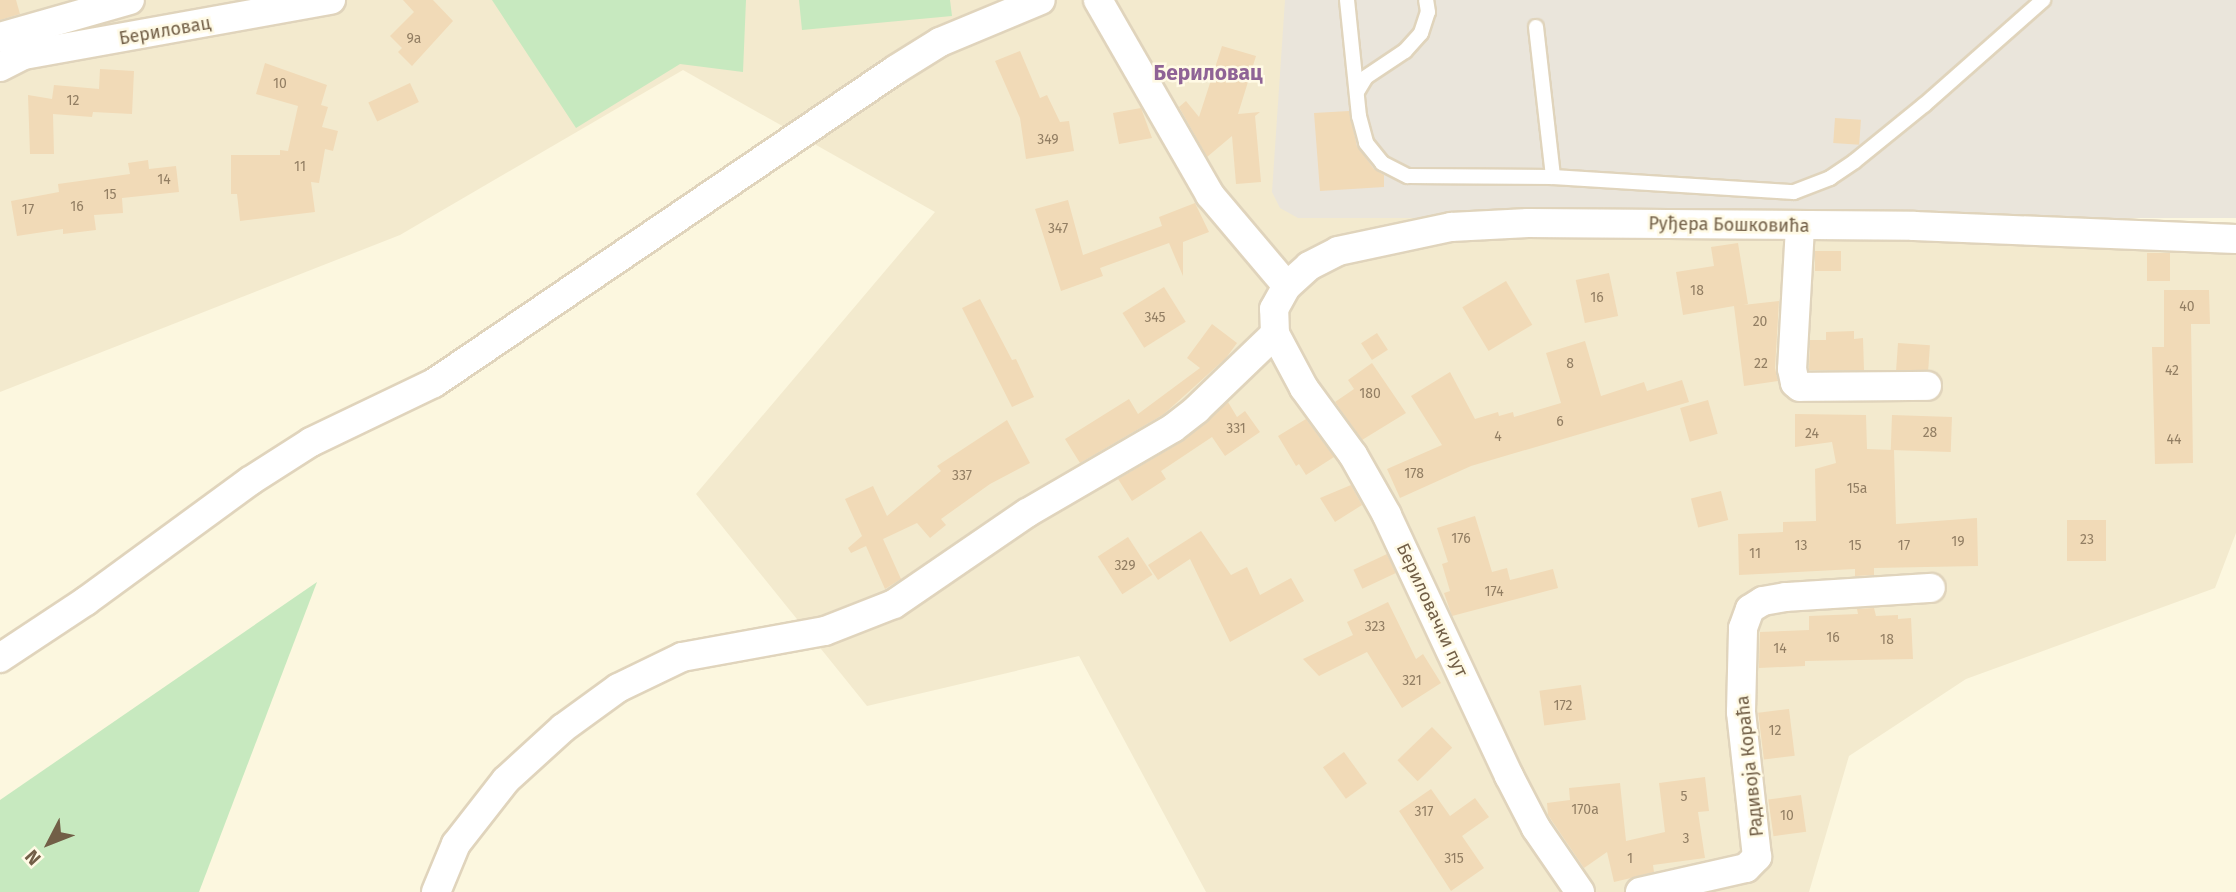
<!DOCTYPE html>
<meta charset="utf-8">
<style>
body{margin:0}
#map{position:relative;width:2236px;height:892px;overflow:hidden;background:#fcf7df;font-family:"Fira Sans",sans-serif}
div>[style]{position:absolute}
.residential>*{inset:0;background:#f3eace}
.industrial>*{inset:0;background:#eae5db}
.green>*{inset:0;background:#c7e9bf}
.building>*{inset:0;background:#f1dab7;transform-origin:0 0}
.roads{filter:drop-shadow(2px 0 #e0d4bc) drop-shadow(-2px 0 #e0d4bc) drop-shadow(0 2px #e0d4bc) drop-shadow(0 -2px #e0d4bc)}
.lane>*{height:14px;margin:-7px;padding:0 7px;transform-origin:7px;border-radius:7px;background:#fff}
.street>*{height:28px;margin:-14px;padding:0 14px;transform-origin:14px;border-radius:14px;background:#fff}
span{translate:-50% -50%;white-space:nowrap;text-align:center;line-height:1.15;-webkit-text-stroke:5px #fffae5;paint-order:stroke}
.number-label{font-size:14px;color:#927e63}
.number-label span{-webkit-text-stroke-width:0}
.street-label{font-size:18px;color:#725f47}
.quarter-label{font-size:21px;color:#8f6396;font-weight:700}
.north{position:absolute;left:14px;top:808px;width:70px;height:70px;-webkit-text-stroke:5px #fffae5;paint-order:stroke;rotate:228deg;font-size:19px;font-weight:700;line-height:28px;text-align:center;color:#725f47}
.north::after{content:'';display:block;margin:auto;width:24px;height:32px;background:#725f47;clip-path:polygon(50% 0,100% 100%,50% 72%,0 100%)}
</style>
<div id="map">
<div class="residential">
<div style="clip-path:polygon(0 0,1292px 0,1281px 207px,2236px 250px,2236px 533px,2215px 588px,1966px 679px,1849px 756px,1809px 892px,1206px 892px,1079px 656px,867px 706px,696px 494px,935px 212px,683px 70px,400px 235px,0 392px)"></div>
</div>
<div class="industrial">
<div style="clip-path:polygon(1285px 0,2236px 0,2236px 218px,1298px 218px,1280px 208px,1272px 192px)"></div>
</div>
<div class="green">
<div style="clip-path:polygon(492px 0,746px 0,743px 72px,680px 64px,576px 128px)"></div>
<div style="clip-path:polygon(799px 0,950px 0,952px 16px,802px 30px)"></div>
<div style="clip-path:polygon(317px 582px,199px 892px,0 892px,0 800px)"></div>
</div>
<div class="building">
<div style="clip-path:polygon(0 0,16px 0,20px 14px,0 20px)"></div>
<div style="clip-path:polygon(403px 0,433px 0,453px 21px,412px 66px,398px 52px,402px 48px,390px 36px,414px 12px)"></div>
<div style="clip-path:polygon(1222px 46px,1256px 56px,1238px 114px,1260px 112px,1255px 116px,1261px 182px,1236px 184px,1232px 136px,1207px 157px,1179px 107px,1186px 101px,1199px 117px)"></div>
<div style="clip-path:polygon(1020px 51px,1040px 98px,1047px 95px,1060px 122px,1069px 121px,1074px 151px,1026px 159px,1020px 118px,995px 61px)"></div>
<div style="clip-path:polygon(265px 63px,327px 85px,321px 105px,328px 107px,322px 127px,338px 131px,333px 151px,325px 149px,319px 183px,311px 182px,315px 212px,240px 221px,237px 194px,231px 194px,231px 155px,280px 155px,280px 150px,288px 151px,298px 106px,256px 94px)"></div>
<div style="clip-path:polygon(100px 69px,134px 71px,132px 114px,93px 112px,92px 117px,53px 114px,54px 154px,30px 154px,28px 95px,52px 99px,54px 85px,99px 89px)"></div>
<div style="left:410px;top:83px;width:21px;height:46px;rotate:65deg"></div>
<div style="clip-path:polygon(1141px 108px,1152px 138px,1119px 144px,1113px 113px)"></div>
<div style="clip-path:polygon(1349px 111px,1357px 146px,1374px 169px,1384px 175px,1384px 187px,1320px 191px,1314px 113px)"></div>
<div style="left:1835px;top:118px;width:26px;height:25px;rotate:4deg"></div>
<div style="clip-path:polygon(148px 160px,149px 169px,176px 166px,179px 192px,122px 198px,123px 213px,94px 215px,96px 230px,63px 234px,63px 229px,17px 236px,11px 201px,59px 192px,58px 184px,130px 174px,128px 163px)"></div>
<div style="clip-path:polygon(1068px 200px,1083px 255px,1162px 226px,1159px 217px,1195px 203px,1209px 232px,1183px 242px,1183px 276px,1169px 243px,1100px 268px,1103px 276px,1061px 291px,1035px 209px)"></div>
<div style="clip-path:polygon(1738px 243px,1748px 304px,1743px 305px,1779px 301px,1775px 368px,1778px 381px,1744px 386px,1734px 306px,1683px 315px,1676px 272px,1714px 266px,1711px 247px)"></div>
<div style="left:1815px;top:251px;width:26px;height:20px"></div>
<div style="left:2147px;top:253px;width:23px;height:28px"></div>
<div style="left:1609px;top:273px;width:44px;height:34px;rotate:78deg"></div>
<div style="left:1506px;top:281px;width:51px;height:51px;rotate:59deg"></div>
<div style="left:1164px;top:287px;width:41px;height:49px;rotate:58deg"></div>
<div style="clip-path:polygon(2164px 290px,2209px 290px,2210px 324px,2191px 324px,2193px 463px,2155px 464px,2152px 347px,2164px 347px)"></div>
<div style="clip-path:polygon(980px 299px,1012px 360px,1016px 359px,1034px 397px,1012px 407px,962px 308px)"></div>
<div style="clip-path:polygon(1212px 324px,1237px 343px,1226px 358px,1164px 414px,1080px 463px,1065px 439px,1129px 399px,1138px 414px,1200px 368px,1187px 358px)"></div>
<div style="clip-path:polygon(1854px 331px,1854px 339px,1863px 338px,1864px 370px,1809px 370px,1810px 340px,1826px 340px,1826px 332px)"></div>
<div style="left:1377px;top:333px;width:20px;height:19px;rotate:57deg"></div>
<div style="clip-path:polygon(1585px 341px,1601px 396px,1644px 382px,1647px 391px,1682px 380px,1689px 402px,1471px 466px,1400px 498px,1387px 469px,1442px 445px,1411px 396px,1450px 372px,1475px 419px,1498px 412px,1499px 416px,1513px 412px,1514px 417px,1561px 403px,1546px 353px)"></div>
<div style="left:1898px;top:343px;width:32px;height:27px;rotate:4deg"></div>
<div style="clip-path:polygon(1372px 363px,1406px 413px,1362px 440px,1335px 402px,1354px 389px,1348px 380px)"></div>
<div style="left:1708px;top:400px;width:35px;height:29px;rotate:74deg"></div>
<div style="clip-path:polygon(1228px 402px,1237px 417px,1245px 411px,1260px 432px,1225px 456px,1212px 437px,1161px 471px,1166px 479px,1132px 501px,1118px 479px,1183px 441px)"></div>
<div style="clip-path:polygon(1795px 414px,1866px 415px,1867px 449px,1894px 450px,1896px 524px,1977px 518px,1978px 566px,1874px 568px,1874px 575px,1855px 576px,1855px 569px,1739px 575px,1738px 534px,1783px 532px,1783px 522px,1816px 521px,1815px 469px,1836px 463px,1832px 442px,1795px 447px)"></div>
<div style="left:1892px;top:415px;width:60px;height:35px;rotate:2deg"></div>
<div style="clip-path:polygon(1306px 419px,1334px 457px,1306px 475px,1299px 464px,1296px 466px,1278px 436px)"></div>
<div style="clip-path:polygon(1007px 420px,1030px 463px,990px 484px,941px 519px,946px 525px,930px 538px,917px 523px,883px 539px,901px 579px,885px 589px,866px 546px,851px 553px,848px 548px,862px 536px,845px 499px,873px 486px,887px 516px,941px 471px,937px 466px)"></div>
<div style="clip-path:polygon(1351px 485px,1362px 505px,1335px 522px,1320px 498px)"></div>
<div style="left:1721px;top:491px;width:30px;height:31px;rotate:76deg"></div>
<div style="clip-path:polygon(1475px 516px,1492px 572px,1507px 568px,1510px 580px,1553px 569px,1558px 588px,1452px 616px,1444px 593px,1450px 591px,1442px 564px,1448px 562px,1437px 528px)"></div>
<div style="left:2067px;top:520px;width:39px;height:41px"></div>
<div style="clip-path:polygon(1201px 531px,1231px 575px,1247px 567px,1260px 595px,1291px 578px,1304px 601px,1230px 642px,1190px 559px,1158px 580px,1148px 565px)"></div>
<div style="left:1128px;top:537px;width:45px;height:36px;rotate:57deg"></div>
<div style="left:1387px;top:554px;width:21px;height:37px;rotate:65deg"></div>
<div style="clip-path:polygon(1388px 602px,1416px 659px,1423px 654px,1441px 683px,1402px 708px,1367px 652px,1319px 676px,1303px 659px,1353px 635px,1347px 622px)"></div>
<div style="clip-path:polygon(1874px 608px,1876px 616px,1898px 615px,1898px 619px,1911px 618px,1913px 659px,1805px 661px,1805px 666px,1759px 668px,1760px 632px,1809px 630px,1809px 616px,1858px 614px,1857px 609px)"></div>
<div style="left:1581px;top:685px;width:35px;height:42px;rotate:82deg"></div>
<div style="left:1789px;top:709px;width:47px;height:31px;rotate:83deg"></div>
<div style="left:1432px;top:727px;width:29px;height:48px;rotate:46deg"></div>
<div style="left:1344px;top:752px;width:39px;height:26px;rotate:54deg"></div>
<div style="clip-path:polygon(1705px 777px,1709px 811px,1698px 812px,1705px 858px,1653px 865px,1654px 872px,1631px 878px,1614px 882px,1607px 852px,1584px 868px,1548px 815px,1547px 803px,1570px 800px,1569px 788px,1620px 783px,1626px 841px,1665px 832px,1659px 783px)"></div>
<div style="clip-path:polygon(1431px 789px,1450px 816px,1475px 798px,1489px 817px,1462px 836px,1484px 868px,1451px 891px,1399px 811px)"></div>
<div style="left:1801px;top:795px;width:37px;height:33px;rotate:82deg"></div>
</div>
<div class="roads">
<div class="lane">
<div style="left:1347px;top:0;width:117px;rotate:84.1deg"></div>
<div style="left:1359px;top:116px;width:28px;rotate:75deg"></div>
<div style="left:1366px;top:143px;width:26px;rotate:51deg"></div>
<div style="left:1382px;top:163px;width:29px;rotate:27deg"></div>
<div style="left:1408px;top:176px;width:145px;rotate:0.4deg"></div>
<div style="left:1553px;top:177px;width:241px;rotate:3.6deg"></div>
<div style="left:1794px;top:192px;width:39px;rotate:-21deg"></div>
<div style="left:1830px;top:178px;width:30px;rotate:-34deg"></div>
<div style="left:1855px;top:161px;width:89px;rotate:-39.1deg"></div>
<div style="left:1924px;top:105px;width:159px;rotate:-41.4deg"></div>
<div style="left:1536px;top:27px;width:151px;rotate:83.5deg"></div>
<div style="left:1357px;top:92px;width:17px;rotate:-59deg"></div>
<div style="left:1366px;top:77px;width:47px;rotate:-33.7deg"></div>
<div style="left:1405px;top:51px;width:24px;rotate:-48deg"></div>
<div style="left:1421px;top:33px;width:22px;rotate:-72deg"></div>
<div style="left:1428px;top:12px;width:12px;rotate:-99deg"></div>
</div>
<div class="street">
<div style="left:1098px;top:0;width:225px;rotate:60.1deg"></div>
<div style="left:1210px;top:195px;width:119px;rotate:49.8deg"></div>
<div style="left:0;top:37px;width:135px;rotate:-15.9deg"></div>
<div style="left:0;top:67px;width:27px;rotate:-27deg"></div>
<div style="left:24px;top:55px;width:312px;rotate:-10.2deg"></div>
<div style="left:1800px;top:227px;width:142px;rotate:93.2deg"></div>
<div style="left:1792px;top:369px;width:14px;rotate:78deg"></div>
<div style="left:1795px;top:383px;width:6px;rotate:39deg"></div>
<div style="left:1800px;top:387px;width:127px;rotate:-0.5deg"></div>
<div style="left:0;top:658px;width:103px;rotate:-33.5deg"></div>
<div style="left:86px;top:601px;width:203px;rotate:-36.2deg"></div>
<div style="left:250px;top:481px;width:72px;rotate:-32.6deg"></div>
<div style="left:311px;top:442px;width:136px;rotate:-25.6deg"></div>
<div style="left:434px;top:383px;width:557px;rotate:-34.17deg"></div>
<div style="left:895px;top:70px;width:53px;rotate:-31.9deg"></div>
<div style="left:940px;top:42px;width:109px;rotate:-22.6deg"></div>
<div style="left:436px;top:892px;width:52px;rotate:-67.4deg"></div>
<div style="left:456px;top:844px;width:81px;rotate:-52deg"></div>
<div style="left:506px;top:780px;width:77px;rotate:-42.4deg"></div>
<div style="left:563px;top:728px;width:68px;rotate:-36deg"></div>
<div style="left:618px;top:688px;width:71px;rotate:-25.8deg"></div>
<div style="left:682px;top:657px;width:145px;rotate:-10.3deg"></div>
<div style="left:825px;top:631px;width:74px;rotate:-21.4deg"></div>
<div style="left:894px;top:604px;width:161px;rotate:-34.4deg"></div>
<div style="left:1027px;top:513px;width:169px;rotate:-30.2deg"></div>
<div style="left:1173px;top:428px;width:31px;rotate:-38deg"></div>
<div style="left:1197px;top:409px;width:108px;rotate:-43.9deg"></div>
<div style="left:1580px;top:892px;width:78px;rotate:-124.5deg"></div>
<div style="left:1536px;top:828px;width:59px;rotate:-117.4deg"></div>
<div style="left:1509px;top:776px;width:288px;rotate:-115.1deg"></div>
<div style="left:1387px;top:515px;width:69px;rotate:-119.5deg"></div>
<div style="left:1353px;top:455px;width:83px;rotate:-126.2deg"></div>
<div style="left:1304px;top:388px;width:61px;rotate:-118.2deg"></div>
<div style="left:1275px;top:334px;width:25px;rotate:-92deg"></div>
<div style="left:1274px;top:309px;width:26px;rotate:-61deg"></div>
<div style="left:1287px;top:286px;width:30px;rotate:-42deg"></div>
<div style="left:1309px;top:266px;width:33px;rotate:-27deg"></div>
<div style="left:1338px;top:251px;width:116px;rotate:-12deg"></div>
<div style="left:1451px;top:227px;width:77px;rotate:-3deg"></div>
<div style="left:1528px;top:223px;width:386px;rotate:0.4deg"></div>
<div style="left:1914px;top:226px;width:322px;rotate:2.3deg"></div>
<div style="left:1640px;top:892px;width:109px;rotate:-12.8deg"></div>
<div style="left:1746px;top:868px;width:16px;rotate:-45deg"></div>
<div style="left:1757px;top:857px;width:146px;rotate:-96.3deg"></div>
<div style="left:1741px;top:712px;width:84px;rotate:-88.6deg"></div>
<div style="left:1743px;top:628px;width:20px;rotate:-70deg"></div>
<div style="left:1750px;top:609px;width:15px;rotate:-32deg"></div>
<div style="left:1763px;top:601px;width:23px;rotate:-10deg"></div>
<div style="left:1786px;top:597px;width:145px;rotate:-3.6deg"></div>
</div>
</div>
<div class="number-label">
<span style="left:414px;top:39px">9a</span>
<span style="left:280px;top:84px">10</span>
<span style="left:73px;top:101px">12</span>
<span style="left:1048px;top:140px">349</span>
<span style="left:300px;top:167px">11</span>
<span style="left:164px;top:180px">14</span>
<span style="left:110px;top:195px">15</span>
<span style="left:77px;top:207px">16</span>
<span style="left:28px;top:210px">17</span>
<span style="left:1058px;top:229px">347</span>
<span style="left:1697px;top:291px">18</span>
<span style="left:1597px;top:298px">16</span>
<span style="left:2187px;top:307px">40</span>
<span style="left:1155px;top:318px">345</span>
<span style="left:1760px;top:322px">20</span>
<span style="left:1570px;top:364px">8</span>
<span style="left:1761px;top:364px">22</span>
<span style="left:2172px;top:371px">42</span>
<span style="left:1370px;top:394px">180</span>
<span style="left:1560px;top:422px">6</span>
<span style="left:1236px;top:429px">331</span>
<span style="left:1930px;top:433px">28</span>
<span style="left:1812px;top:434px">24</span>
<span style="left:1498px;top:437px">4</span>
<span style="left:2174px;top:440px">44</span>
<span style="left:1414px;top:474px">178</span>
<span style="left:962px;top:476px">337</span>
<span style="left:1857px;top:489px">15a</span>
<span style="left:1461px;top:539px">176</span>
<span style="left:2087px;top:540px">23</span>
<span style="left:1958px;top:542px">19</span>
<span style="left:1801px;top:546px">13</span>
<span style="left:1855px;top:546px">15</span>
<span style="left:1904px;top:546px">17</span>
<span style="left:1755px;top:554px">11</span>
<span style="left:1125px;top:566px">329</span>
<span style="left:1494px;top:592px">174</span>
<span style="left:1375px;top:627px">323</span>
<span style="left:1833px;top:638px">16</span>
<span style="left:1887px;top:640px">18</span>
<span style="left:1780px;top:649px">14</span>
<span style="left:1412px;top:681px">321</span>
<span style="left:1563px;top:706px">172</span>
<span style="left:1775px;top:731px">12</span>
<span style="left:1684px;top:797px">5</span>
<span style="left:1585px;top:810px">170a</span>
<span style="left:1424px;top:812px">317</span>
<span style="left:1787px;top:816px">10</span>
<span style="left:1686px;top:839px">3</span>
<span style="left:1454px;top:859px">315</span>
<span style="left:1630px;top:859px">1</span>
</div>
<div class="street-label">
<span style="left:165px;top:31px;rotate:-10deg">Бериловац</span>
<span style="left:1729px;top:225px;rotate:1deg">Руђера Бошковића</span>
<span style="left:1432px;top:610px;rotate:65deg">Бериловачки пут</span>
<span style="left:1750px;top:766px;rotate:-96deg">Радивоја Кораћа</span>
</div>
<div class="quarter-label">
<span style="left:1208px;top:73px">Бериловац</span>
</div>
<div class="north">N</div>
</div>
